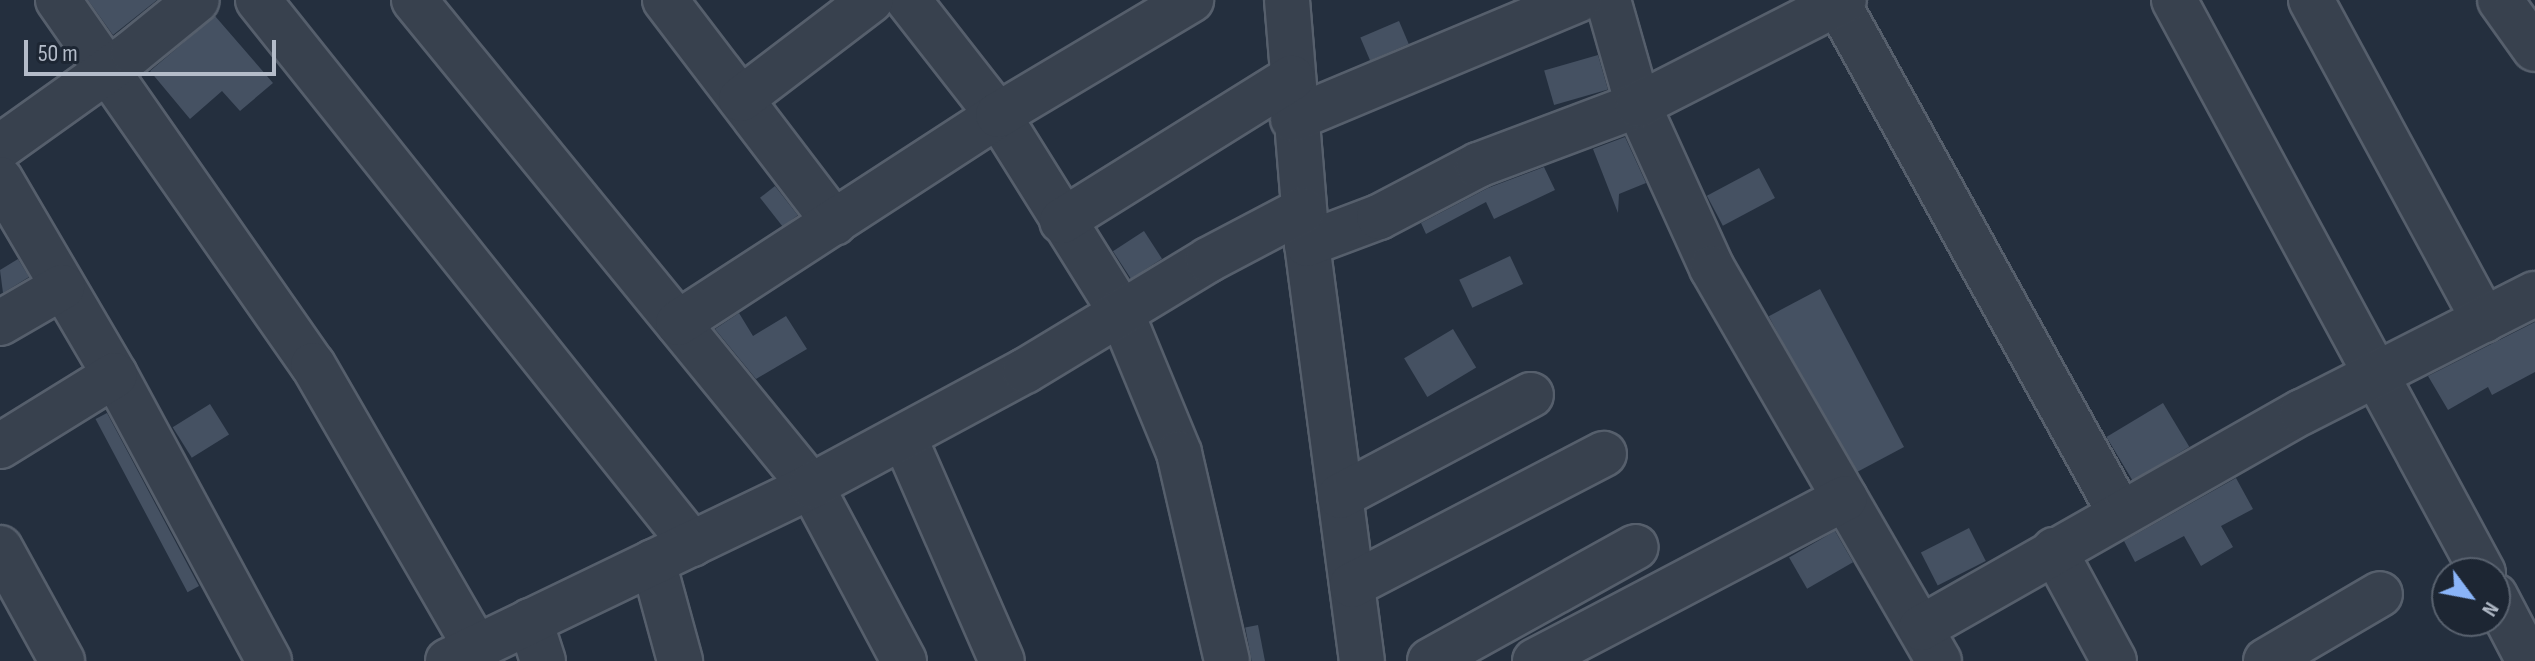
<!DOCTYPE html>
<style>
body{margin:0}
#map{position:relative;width:2535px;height:661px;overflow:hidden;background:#242f3e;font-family:"Sofia Sans Condensed",sans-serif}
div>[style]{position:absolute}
.building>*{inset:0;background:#455162;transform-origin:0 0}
.roads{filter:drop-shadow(2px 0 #565f6c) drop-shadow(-2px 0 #565f6c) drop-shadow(0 2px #565f6c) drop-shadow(0 -2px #565f6c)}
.minor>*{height:44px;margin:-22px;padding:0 22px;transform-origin:22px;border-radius:22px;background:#38414e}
span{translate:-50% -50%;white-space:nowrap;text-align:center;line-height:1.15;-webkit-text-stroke:6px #1d2633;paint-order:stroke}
.north{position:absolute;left:2431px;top:557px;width:80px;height:80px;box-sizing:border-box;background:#1d2633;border:2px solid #59626f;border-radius:50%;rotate:122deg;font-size:22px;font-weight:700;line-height:32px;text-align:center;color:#b4bcc9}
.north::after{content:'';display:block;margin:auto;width:28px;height:36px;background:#8ab4f8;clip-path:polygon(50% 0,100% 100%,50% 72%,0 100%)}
.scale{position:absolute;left:24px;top:40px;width:252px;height:36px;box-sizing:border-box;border:4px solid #b4bcc9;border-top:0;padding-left:10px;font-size:24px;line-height:28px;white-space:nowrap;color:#b4bcc9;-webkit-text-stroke:6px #1d2633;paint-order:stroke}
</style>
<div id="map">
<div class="building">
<div style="clip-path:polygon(88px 0,157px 0,113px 35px)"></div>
<div style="clip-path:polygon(215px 16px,273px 83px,240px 111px,222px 91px,190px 119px,150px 71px)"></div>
<div style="left:1399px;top:21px;width:25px;height:42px;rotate:67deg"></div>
<div style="left:1598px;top:55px;width:36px;height:56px;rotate:74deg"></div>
<div style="clip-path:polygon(1625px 137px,1646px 183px,1619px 194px,1618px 213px,1593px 149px)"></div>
<div style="clip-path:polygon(1544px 167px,1555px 190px,1494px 219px,1486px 202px,1426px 234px,1421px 223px,1488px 188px)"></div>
<div style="left:1759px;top:168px;width:34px;height:59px;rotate:62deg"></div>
<div style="left:775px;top:186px;width:37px;height:19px;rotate:52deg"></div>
<div style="left:1144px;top:231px;width:33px;height:37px;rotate:57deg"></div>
<div style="left:1510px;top:256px;width:31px;height:56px;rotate:65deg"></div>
<div style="clip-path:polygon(18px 259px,29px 277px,3px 293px,0 270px)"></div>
<div style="left:1820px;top:289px;width:179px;height:58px;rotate:62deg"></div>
<div style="clip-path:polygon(739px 313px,753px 336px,786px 316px,807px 349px,756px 379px,715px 329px)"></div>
<div style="clip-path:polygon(2535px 322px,2535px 372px,2492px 395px,2488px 387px,2448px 410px,2428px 376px)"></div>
<div style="left:1453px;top:329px;width:45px;height:57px;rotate:59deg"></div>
<div style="left:2163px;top:403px;width:51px;height:66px;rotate:59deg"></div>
<div style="left:210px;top:404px;width:36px;height:44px;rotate:58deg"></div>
<div style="left:107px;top:413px;width:196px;height:13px;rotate:62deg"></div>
<div style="clip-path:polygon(2236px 478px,2253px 509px,2221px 526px,2233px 547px,2201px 566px,2184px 536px,2135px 562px,2124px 541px)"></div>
<div style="left:1969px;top:528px;width:37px;height:54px;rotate:63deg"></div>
<div style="left:1835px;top:531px;width:36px;height:53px;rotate:60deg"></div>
<div style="left:1258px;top:625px;width:37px;height:13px;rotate:79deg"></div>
</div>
<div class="roads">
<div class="minor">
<div style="left:58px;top:0;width:445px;rotate:55.1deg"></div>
<div style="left:313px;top:365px;width:326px;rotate:60deg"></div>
<div style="left:258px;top:0;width:696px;rotate:51.42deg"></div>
<div style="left:414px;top:0;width:628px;rotate:50.76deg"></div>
<div style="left:811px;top:486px;width:198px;rotate:62deg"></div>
<div style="left:665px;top:0;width:280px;rotate:52.7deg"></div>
<div style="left:908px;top:0;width:146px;rotate:52deg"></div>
<div style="left:998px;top:115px;width:232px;rotate:58deg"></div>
<div style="left:1121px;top:312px;width:152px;rotate:67.6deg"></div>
<div style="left:1179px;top:453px;width:213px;rotate:77deg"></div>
<div style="left:1287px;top:0;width:245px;rotate:85.3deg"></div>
<div style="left:1307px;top:244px;width:421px;rotate:82.5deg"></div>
<div style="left:1608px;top:0;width:109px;rotate:74.1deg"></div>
<div style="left:1638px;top:105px;width:179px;rotate:65.6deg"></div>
<div style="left:1712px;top:268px;width:454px;rotate:60deg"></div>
<div style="left:1836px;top:0;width:586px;rotate:61.03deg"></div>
<div style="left:2174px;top:0;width:651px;rotate:61.66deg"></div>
<div style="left:2311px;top:0;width:364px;rotate:61.6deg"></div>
<div style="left:2500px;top:0;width:60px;rotate:54.5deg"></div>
<div style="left:741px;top:99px;width:163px;rotate:-37.3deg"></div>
<div style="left:1293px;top:119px;width:309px;rotate:-22.7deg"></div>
<div style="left:0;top:147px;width:163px;rotate:-35.5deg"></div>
<div style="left:133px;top:52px;width:82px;rotate:-39.1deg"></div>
<div style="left:0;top:179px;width:227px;rotate:59.6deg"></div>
<div style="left:115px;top:375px;width:325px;rotate:61.7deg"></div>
<div style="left:1062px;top:221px;width:271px;rotate:-31.9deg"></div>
<div style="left:1307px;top:244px;width:77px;rotate:-20.6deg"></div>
<div style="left:1379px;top:217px;width:112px;rotate:-27.7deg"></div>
<div style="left:1478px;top:165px;width:171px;rotate:-20.6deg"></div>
<div style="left:1638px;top:105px;width:231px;rotate:-27deg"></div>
<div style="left:0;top:323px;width:72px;rotate:-30.1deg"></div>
<div style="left:678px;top:323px;width:382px;rotate:-33deg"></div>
<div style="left:998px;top:115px;width:225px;rotate:-30.8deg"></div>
<div style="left:904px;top:437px;width:244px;rotate:66.4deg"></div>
<div style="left:0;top:446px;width:135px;rotate:-31.7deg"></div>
<div style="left:1340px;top:496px;width:216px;rotate:-27.9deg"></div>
<div style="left:0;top:548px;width:129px;rotate:61.2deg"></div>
<div style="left:2054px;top:550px;width:126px;rotate:61.6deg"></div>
<div style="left:653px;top:562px;width:103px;rotate:74.7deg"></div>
<div style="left:1352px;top:585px;width:284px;rotate:-27.5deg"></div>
<div style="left:2495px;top:596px;width:73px;rotate:62.4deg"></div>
<div style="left:530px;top:621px;width:42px;rotate:72deg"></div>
<div style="left:1921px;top:628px;width:438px;rotate:-29.6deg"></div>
<div style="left:2302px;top:412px;width:261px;rotate:-26.9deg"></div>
<div style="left:448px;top:661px;width:403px;rotate:-25.7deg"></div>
<div style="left:811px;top:486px;width:243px;rotate:-28.3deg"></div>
<div style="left:1025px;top:371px;width:214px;rotate:-31.2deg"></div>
<div style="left:1208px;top:260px;width:107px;rotate:-27.8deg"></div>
<div style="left:1430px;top:661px;width:235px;rotate:-29deg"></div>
<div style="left:1535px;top:661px;width:350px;rotate:-27.7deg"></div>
<div style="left:2266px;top:661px;width:132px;rotate:-30.4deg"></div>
</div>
</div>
<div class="north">N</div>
<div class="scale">50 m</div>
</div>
